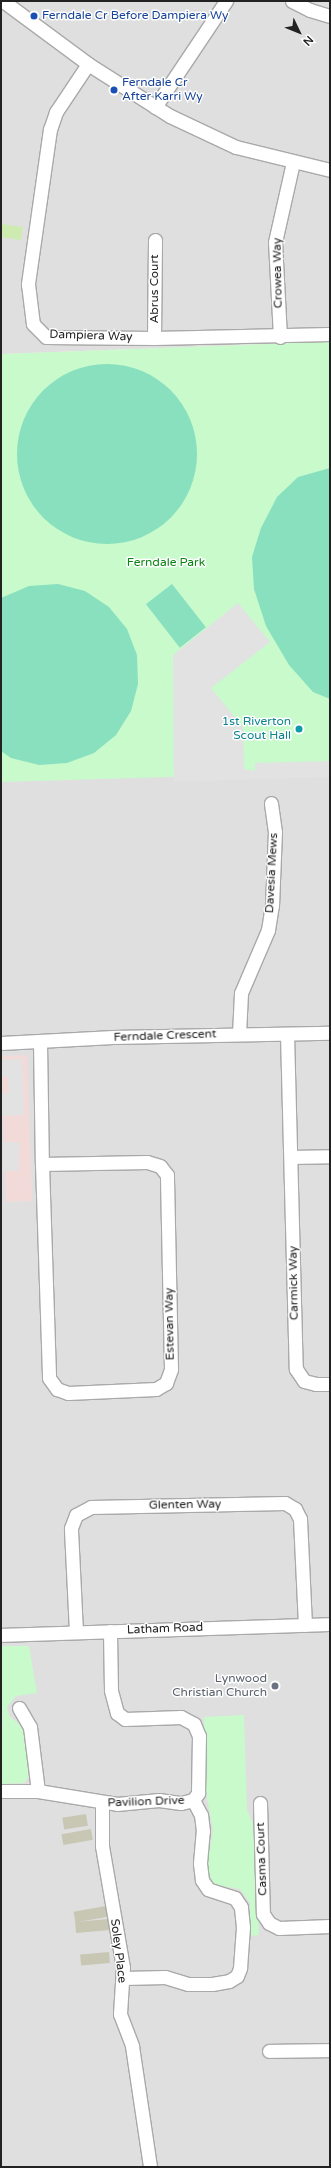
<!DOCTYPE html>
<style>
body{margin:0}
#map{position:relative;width:331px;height:2168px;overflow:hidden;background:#f2efe9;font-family:"Varela Round",sans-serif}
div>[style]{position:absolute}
.residential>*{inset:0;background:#e0dfdf;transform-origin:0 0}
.commercial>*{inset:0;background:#f2dad9;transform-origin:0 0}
.construction>*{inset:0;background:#c7c7b4;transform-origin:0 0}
.grass>*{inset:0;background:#cdebb0;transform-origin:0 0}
.park>*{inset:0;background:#c8facc}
.pitch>*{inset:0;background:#88e0be;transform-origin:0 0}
.round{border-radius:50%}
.parking>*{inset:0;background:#e2e2e2;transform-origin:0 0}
.roads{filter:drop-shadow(1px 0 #a9a9a9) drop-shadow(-1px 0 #a9a9a9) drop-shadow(0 1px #a9a9a9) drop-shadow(0 -1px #a9a9a9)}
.minor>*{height:13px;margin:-6.5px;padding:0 6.5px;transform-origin:6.5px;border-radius:6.5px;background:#fff}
.dots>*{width:11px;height:11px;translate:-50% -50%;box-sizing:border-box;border:2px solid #fff;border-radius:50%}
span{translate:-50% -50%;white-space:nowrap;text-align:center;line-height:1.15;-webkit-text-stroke:3px #fff;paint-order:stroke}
.transit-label{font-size:12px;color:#164399}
.left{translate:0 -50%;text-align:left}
.street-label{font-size:12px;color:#222}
.park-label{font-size:12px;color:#0c8416}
.culture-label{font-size:12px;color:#0d838f}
.right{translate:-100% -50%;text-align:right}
.worship-label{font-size:12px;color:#5b616d}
.frame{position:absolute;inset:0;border:2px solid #222;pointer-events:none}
.north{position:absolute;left:279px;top:12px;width:40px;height:40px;-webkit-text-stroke:3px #fff;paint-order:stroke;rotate:133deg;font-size:11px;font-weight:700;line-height:16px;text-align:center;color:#222}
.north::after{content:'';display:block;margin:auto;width:14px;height:18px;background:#222;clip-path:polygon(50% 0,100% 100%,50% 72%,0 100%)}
</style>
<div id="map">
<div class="residential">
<div style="clip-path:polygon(1px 1px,330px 1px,330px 339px,322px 342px,1px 354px)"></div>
<div style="left:330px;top:772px;width:1395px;height:329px;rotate:90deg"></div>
</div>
<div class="commercial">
<div style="left:27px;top:1055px;width:146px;height:26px;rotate:88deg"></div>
</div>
<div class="construction">
<div style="left:86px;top:1814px;width:12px;height:24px;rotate:81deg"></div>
<div style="left:91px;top:1829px;width:11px;height:30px;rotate:80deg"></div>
<div style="left:106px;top:1906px;width:11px;height:33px;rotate:80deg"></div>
<div style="left:109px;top:1919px;width:11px;height:34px;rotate:85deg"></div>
<div style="left:109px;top:1952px;width:11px;height:29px;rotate:85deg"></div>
</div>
<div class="grass">
<div style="left:1px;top:224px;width:22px;height:13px;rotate:8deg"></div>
</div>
<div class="park">
<div style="clip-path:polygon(330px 339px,330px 772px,1px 782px,1px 354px,322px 342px)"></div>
<div style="clip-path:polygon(1px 1646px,29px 1646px,37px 1693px,16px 1696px,7px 1707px,10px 1717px,22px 1726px,24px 1732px,30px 1775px,24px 1783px,1px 1784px)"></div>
<div style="clip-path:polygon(244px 1715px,247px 1809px,255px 1830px,259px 1935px,250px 1936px,250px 1903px,240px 1889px,214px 1885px,209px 1878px,208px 1859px,213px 1831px,206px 1792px,204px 1717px)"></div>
</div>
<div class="pitch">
<div class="round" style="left:17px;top:364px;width:180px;height:180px"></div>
<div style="clip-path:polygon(330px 468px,330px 699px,313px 692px,289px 665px,266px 626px,254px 589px,252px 557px,261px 528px,277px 497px,298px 477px)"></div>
<div style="clip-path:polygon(58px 584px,85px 591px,109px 607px,127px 629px,137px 655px,138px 684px,131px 711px,116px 735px,94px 753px,67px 763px,39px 765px,11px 758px,1px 751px,1px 598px,29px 586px)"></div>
<div style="left:172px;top:584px;width:55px;height:33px;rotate:52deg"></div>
</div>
<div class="parking">
<div style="clip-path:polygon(238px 603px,270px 642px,211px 688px,243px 727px,244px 769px,255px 771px,255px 763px,330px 761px,330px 777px,174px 782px,173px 655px)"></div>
<div style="clip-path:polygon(22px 1059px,24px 1115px,2px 1116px,1px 1093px,9px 1093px,8px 1077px,1px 1077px,1px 1060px)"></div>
<div style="left:3px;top:1142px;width:16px;height:29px"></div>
</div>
<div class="roads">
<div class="minor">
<div style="left:3px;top:1px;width:106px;rotate:36.5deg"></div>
<div style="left:88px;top:64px;width:97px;rotate:32.4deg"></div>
<div style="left:170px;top:116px;width:73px;rotate:25.2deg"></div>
<div style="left:236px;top:147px;width:97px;rotate:13.7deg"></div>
<div style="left:292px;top:1px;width:20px;rotate:27deg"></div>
<div style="left:310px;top:10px;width:21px;rotate:17deg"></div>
<div style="left:88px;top:64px;width:58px;rotate:123.7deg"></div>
<div style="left:56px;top:112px;width:18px;rotate:109deg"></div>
<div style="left:50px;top:129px;width:157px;rotate:98.1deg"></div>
<div style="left:28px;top:284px;width:40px;rotate:82.9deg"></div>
<div style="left:33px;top:324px;width:18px;rotate:45deg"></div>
<div style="left:46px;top:337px;width:108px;rotate:0.5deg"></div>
<div style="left:154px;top:338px;width:176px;rotate:-1.3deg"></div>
<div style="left:155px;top:107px;width:128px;rotate:-56.2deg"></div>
<div style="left:280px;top:337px;width:95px;rotate:-93deg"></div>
<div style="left:275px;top:242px;width:82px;rotate:-77.3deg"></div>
<div style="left:154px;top:338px;width:98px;rotate:-89.4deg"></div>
<div style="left:239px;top:1034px;width:41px;rotate:-87.2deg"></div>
<div style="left:241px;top:993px;width:69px;rotate:-66.8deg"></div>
<div style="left:268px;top:930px;width:24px;rotate:-81deg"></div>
<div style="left:272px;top:906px;width:74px;rotate:-87.7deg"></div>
<div style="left:275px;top:832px;width:29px;rotate:-98deg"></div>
<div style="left:287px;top:1034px;width:335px;rotate:88.5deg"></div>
<div style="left:296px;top:1369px;width:14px;rotate:56deg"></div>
<div style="left:304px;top:1381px;width:12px;rotate:14deg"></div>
<div style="left:316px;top:1384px;width:14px"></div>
<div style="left:40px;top:1042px;width:122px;rotate:89.1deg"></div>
<div style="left:42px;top:1164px;width:214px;rotate:88.1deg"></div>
<div style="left:49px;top:1378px;width:14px;rotate:54deg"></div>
<div style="left:57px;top:1389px;width:12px;rotate:20deg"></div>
<div style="left:68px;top:1393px;width:88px;rotate:-2.6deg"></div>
<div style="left:156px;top:1389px;width:12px;rotate:-31deg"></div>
<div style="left:166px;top:1383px;width:15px;rotate:-70deg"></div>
<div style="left:171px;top:1369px;width:194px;rotate:-91.2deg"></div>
<div style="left:167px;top:1175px;width:11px;rotate:-128deg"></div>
<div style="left:160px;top:1166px;width:14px;rotate:-163deg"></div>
<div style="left:147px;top:1162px;width:105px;rotate:178.9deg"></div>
<div style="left:1px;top:1043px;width:112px;rotate:-3.1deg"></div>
<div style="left:113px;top:1037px;width:217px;rotate:-1.1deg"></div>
<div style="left:291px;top:1157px;width:39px;rotate:-1deg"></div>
<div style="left:76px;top:1632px;width:104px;rotate:-92.8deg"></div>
<div style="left:71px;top:1528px;width:14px;rotate:-69deg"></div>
<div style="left:76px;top:1515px;width:17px;rotate:-28deg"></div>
<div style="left:91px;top:1507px;width:194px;rotate:-1.2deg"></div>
<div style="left:285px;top:1503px;width:12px;rotate:31deg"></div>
<div style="left:295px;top:1509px;width:11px;rotate:63deg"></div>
<div style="left:300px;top:1519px;width:106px;rotate:87.3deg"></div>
<div style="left:1px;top:1635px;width:329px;rotate:-1.9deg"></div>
<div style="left:19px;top:1708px;width:22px;rotate:60deg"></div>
<div style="left:30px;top:1727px;width:64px;rotate:82.9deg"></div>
<div style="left:1px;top:1791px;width:37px"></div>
<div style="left:38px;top:1791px;width:80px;rotate:9.3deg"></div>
<div style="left:117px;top:1804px;width:42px;rotate:-5.4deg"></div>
<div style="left:159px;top:1800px;width:22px;rotate:8deg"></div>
<div style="left:181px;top:1803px;width:12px;rotate:-14deg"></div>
<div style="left:193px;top:1800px;width:9px;rotate:-54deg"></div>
<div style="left:198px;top:1793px;width:57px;rotate:-89deg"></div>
<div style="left:199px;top:1736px;width:13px;rotate:-113deg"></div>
<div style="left:194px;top:1724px;width:15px;rotate:-152deg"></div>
<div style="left:181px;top:1717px;width:56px;rotate:178deg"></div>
<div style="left:125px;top:1719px;width:10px;rotate:-143deg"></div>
<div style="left:117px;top:1713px;width:24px;rotate:-105deg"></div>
<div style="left:111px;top:1690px;width:59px;rotate:-91deg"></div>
<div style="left:102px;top:1803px;width:43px;rotate:90deg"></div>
<div style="left:102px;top:1846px;width:123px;rotate:80.2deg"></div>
<div style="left:123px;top:1967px;width:47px;rotate:93.7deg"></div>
<div style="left:120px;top:2014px;width:34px;rotate:69deg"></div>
<div style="left:132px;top:2046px;width:122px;rotate:81.5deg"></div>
<div style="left:260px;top:1803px;width:111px;rotate:88.5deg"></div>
<div style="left:263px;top:1914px;width:11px;rotate:56deg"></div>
<div style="left:269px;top:1923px;width:11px;rotate:27deg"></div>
<div style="left:279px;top:1928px;width:51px;rotate:-2.2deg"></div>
<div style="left:124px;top:1978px;width:41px;rotate:-1.4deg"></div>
<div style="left:165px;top:1977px;width:24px;rotate:17deg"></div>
<div style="left:188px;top:1984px;width:24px"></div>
<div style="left:212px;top:1984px;width:17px;rotate:-10deg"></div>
<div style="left:229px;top:1981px;width:9px;rotate:-32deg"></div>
<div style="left:237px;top:1976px;width:9px;rotate:-69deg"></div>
<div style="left:240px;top:1968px;width:41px;rotate:-85.8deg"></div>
<div style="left:243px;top:1927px;width:20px;rotate:-96deg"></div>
<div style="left:241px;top:1907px;width:11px;rotate:-124deg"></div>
<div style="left:235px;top:1898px;width:28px;rotate:-162deg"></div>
<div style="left:208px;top:1889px;width:11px;rotate:-124deg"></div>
<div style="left:202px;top:1880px;width:17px;rotate:-97deg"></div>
<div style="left:200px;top:1863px;width:32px;rotate:-85deg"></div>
<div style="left:203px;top:1831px;width:16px;rotate:-97deg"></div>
<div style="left:201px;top:1815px;width:17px;rotate:-118deg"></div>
<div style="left:269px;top:2051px;width:61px;rotate:-0.9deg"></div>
</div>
</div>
<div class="dots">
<div style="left:34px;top:16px;background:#1a4fb4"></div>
<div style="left:114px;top:90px;background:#1a4fb4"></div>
<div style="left:299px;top:729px;background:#0f9aa8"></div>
<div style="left:275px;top:1686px;background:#6b7280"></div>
</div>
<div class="transit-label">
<span class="left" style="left:42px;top:16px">Ferndale Cr Before Dampiera Wy</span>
<span class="left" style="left:122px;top:90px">Ferndale Cr<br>After Karri Wy</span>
</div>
<div class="street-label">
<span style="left:278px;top:273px;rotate:-91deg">Crowea Way</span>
<span style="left:155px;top:289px;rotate:-90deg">Abrus Court</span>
<span style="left:91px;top:336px;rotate:2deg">Dampiera Way</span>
<span style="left:272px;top:873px;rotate:-87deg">Davesia Mews</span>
<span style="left:165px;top:1036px;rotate:-2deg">Ferndale Crescent</span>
<span style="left:294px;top:1283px;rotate:-91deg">Carmick Way</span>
<span style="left:170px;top:1324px;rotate:-91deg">Estevan Way</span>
<span style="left:185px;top:1505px;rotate:-1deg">Glenten Way</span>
<span style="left:165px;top:1629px;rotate:-2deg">Latham Road</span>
<span style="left:146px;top:1802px;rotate:-2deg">Pavilion Drive</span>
<span style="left:262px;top:1859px;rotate:-92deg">Casma Court</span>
<span style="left:118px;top:1951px;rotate:83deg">Soley Place</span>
</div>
<div class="park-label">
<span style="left:166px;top:563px">Ferndale Park</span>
</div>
<div class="culture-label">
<span class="right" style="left:291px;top:729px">1st Riverton<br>Scout Hall</span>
</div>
<div class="worship-label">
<span class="right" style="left:267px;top:1686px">Lynwood<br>Christian Church</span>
</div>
<div class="frame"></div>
<div class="north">N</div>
</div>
